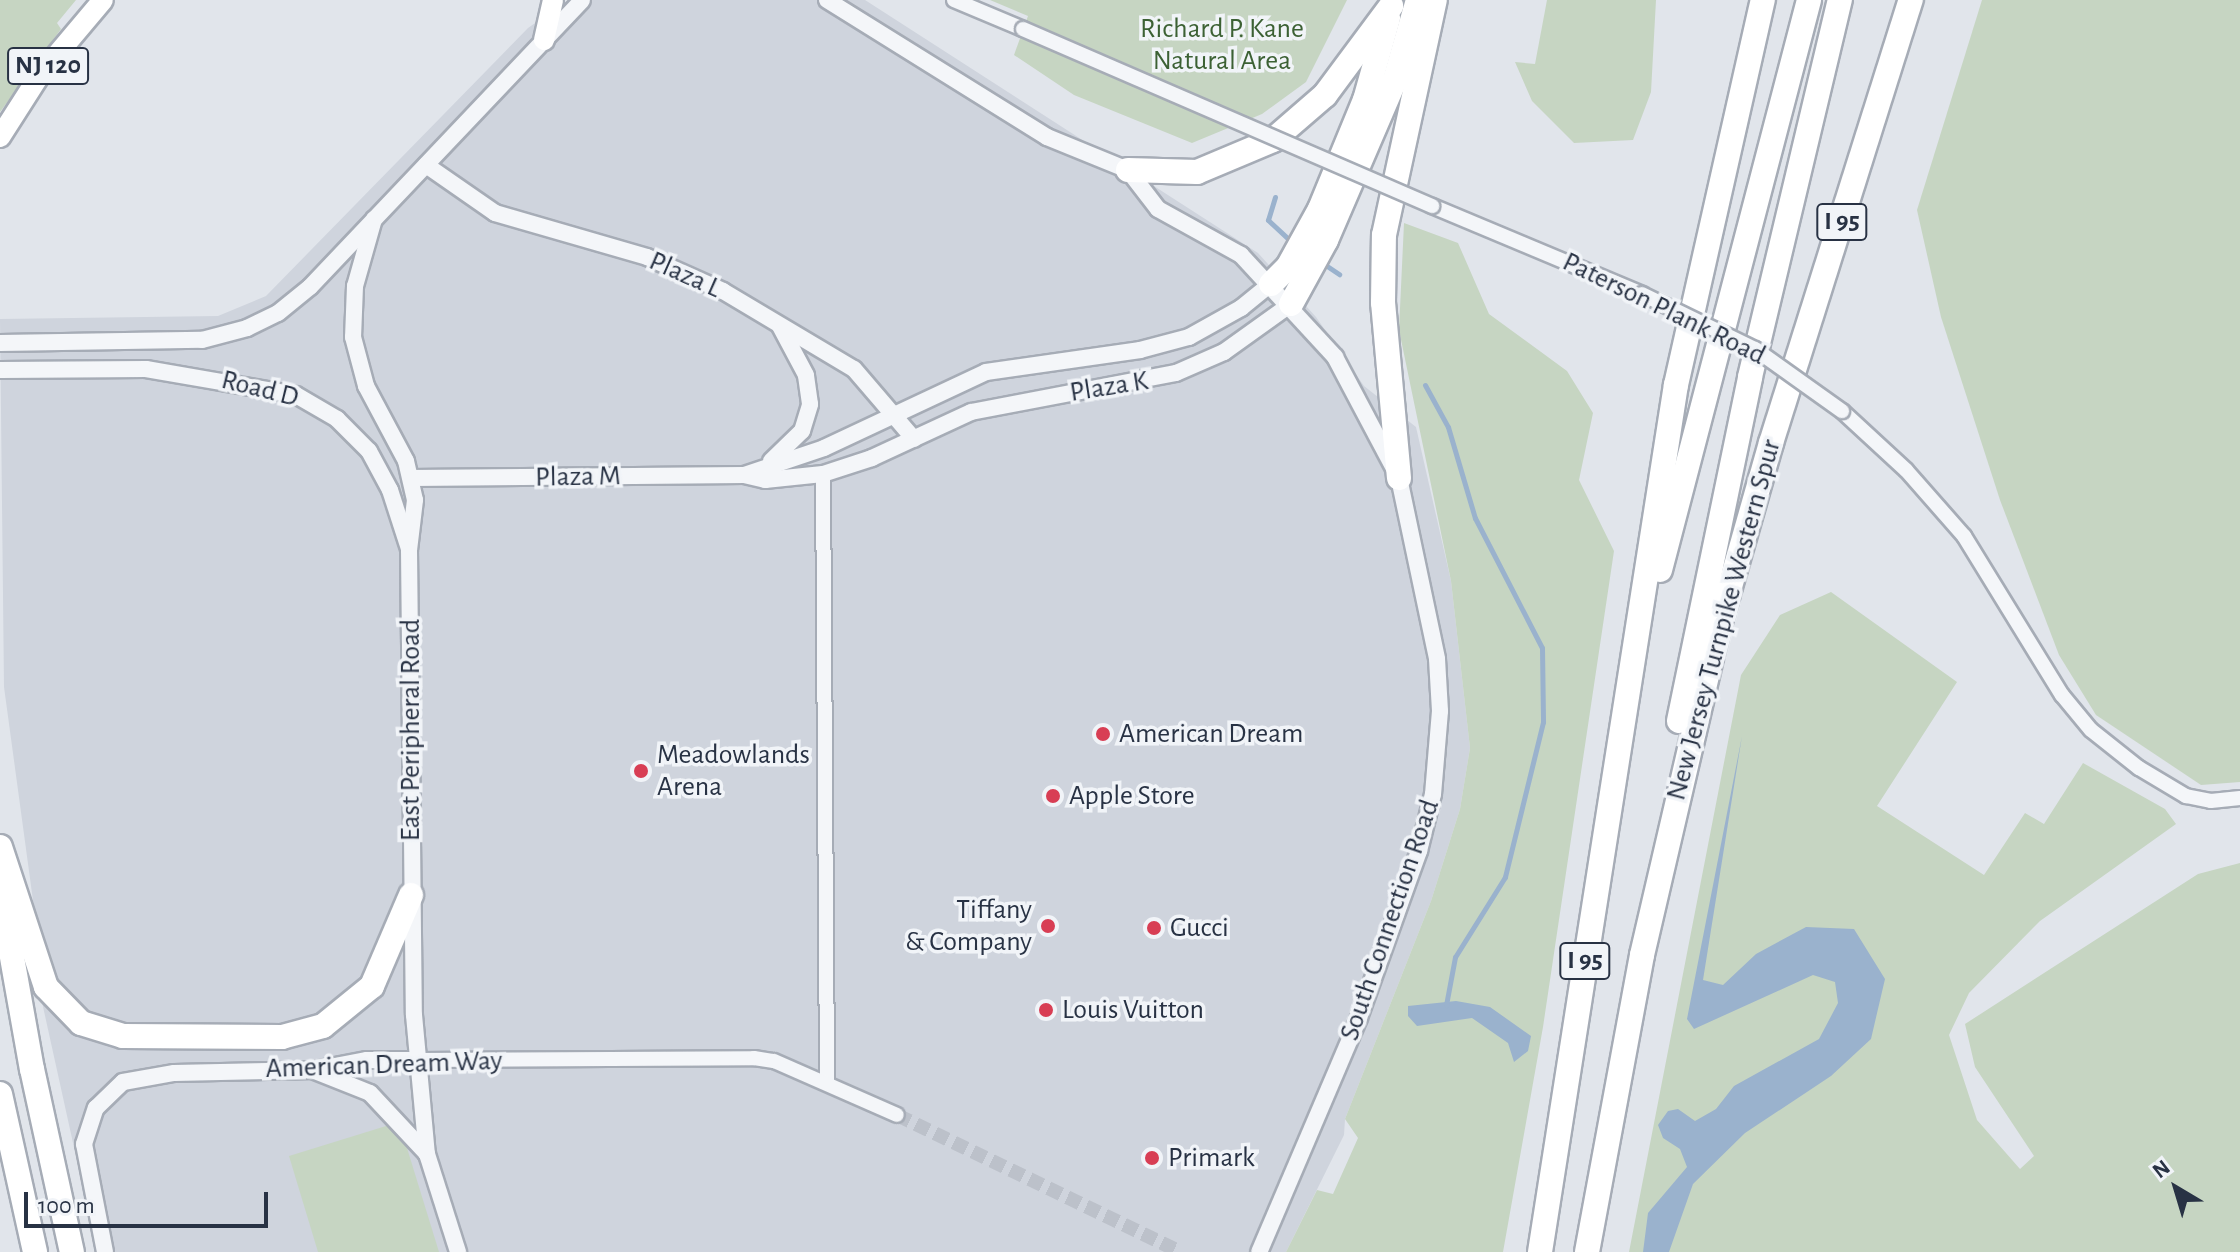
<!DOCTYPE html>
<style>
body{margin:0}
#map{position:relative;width:2240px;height:1252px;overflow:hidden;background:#e1e5eb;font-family:"Alegreya Sans",sans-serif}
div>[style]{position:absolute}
.built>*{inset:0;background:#cfd4dd}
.green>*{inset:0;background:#c6d5c2}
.water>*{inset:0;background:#9ab2cd}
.stream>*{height:5px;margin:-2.5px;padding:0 2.5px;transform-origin:2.5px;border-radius:2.5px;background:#9ab2cd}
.minor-tunnel>*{height:14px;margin-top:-7px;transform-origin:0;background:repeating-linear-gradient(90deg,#bcc1ca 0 14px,transparent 0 21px)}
.roads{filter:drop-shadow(2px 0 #a6acb6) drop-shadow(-2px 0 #a6acb6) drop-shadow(0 2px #a6acb6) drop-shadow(0 -2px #a6acb6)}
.minor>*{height:14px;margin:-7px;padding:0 7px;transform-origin:7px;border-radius:7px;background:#f4f6f9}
.tertiary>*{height:16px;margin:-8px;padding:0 8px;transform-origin:8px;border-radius:8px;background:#f4f6f9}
.primary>*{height:20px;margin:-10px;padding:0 10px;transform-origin:10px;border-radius:10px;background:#fff}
.motorway>*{height:24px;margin:-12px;padding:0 12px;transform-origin:12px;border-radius:12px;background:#fff}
.bridges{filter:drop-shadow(2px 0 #a6acb6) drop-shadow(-2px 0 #a6acb6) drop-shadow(0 2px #a6acb6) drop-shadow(0 -2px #a6acb6)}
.minor-bridge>*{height:14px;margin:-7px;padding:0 7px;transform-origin:7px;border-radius:7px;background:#f4f6f9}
.dots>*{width:22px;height:22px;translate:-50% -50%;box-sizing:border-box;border:4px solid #f1f4f8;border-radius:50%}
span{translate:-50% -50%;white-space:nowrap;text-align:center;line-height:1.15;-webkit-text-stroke:7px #f1f4f8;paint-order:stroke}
.shield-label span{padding:2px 6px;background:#f1f4f8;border:2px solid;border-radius:6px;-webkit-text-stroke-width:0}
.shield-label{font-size:26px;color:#283244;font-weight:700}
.park-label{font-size:28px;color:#3c6134}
.street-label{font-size:28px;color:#283244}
.poi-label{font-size:28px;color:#283244}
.left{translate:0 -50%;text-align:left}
.right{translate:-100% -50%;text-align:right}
.north{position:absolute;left:2136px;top:1148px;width:80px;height:80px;-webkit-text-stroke:6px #f1f4f8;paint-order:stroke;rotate:322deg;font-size:22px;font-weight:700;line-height:32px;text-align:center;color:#283244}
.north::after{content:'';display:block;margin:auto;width:28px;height:36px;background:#283244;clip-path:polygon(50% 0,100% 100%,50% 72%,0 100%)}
.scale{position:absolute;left:24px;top:1192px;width:244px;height:36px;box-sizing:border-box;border:4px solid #283244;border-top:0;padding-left:10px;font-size:24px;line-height:28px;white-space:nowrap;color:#283244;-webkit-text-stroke:6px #f1f4f8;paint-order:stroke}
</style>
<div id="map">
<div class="built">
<div style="clip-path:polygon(568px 0,865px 0,1258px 253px,1316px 317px,1364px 386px,1416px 427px,1451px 581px,1470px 748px,1460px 809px,1431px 901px,1345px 1119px,1344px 1135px,1286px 1252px,97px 1252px,40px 993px,37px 930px,4px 687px,0 319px,218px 316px,266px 296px,528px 28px)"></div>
</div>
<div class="green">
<div style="clip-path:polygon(0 0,76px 0,57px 23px,61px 29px,0 112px)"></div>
<div style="clip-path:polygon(990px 0,1347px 0,1306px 82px,1262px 114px,1192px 143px,1074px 95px,1014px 55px,1028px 16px)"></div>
<div style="clip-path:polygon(1547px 0,1656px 0,1651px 92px,1633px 140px,1574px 143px,1532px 101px,1515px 62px,1535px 64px)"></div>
<div style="clip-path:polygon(1982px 0,2240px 0,2240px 782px,2201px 785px,2096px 715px,2059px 655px,2000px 500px,1941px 317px,1917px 210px)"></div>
<div style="clip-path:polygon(1404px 223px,1458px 243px,1489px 314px,1567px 371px,1593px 413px,1579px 480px,1614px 551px,1543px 1027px,1503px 1252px,1286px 1252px,1317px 1190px,1333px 1194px,1358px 1138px,1345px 1119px,1431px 901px,1460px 809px,1470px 748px,1451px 581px,1399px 330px)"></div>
<div style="clip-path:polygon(1831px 592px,1957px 682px,1877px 806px,1984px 875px,2025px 813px,2044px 824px,2083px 763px,2165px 809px,2176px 824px,2040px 921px,1969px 993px,1949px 1035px,1977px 1120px,2020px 1169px,2034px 1156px,1975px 1067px,1965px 1024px,2198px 874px,2240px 863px,2240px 1252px,1629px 1252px,1741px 675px,1780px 615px)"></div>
<div style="clip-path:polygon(399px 1122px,439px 1252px,318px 1252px,289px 1156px)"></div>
</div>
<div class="water">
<div style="clip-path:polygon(1742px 736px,1703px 980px,1723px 985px,1756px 954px,1806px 927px,1854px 929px,1885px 979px,1871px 1039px,1831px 1076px,1745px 1133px,1693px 1184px,1669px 1252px,1643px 1252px,1648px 1213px,1687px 1167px,1680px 1149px,1663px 1138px,1658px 1125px,1668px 1111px,1678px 1109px,1695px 1121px,1716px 1109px,1734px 1086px,1819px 1039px,1838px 1003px,1835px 982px,1813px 975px,1694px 1029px,1687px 1019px)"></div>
<div style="clip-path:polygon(1456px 1001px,1490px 1007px,1531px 1036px,1528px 1051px,1514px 1062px,1508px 1043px,1472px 1018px,1417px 1026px,1408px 1016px,1408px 1006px)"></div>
</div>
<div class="stream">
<div style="left:1275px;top:197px;width:24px;rotate:107deg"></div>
<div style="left:1268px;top:220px;width:34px;rotate:43deg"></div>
<div style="left:1321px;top:262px;width:22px;rotate:34deg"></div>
<div style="left:1425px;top:385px;width:48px;rotate:61.3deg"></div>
<div style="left:1448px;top:427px;width:95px;rotate:73.5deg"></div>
<div style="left:1475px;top:518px;width:146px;rotate:62.7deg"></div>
<div style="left:1542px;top:648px;width:74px;rotate:89.2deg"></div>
<div style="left:1543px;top:722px;width:160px;rotate:103.8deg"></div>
<div style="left:1505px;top:877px;width:94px;rotate:122deg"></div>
<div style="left:1455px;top:957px;width:49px;rotate:100.6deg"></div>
</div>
<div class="minor-tunnel">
<div style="left:897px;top:1115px;width:314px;rotate:25.8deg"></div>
</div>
<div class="roads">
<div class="minor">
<div style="left:954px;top:0;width:75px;rotate:22.8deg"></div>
<div style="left:1432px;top:206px;width:228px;rotate:22.7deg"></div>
<div style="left:1842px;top:411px;width:87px;rotate:42.7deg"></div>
<div style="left:1906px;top:470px;width:88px;rotate:48.7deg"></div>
<div style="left:1964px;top:536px;width:187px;rotate:58.4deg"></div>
<div style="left:2062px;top:695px;width:45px;rotate:50.4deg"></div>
<div style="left:2091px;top:730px;width:61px;rotate:38.4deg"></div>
<div style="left:2139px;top:768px;width:55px;rotate:30.8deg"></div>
<div style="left:2186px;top:796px;width:25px;rotate:11deg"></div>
<div style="left:2211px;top:801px;width:29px;rotate:-6deg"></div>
<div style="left:823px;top:474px;width:609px;rotate:89.62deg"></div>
<div style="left:418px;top:1060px;width:336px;rotate:-0.3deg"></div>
<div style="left:754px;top:1058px;width:20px;rotate:9deg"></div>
<div style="left:774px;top:1061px;width:134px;rotate:23.7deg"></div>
</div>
<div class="tertiary">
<div style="left:827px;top:0;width:259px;rotate:31.9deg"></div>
<div style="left:1047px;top:137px;width:87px;rotate:22.2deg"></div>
<div style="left:1128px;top:170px;width:49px;rotate:52.4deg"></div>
<div style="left:1158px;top:209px;width:95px;rotate:29deg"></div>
<div style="left:1241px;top:255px;width:139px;rotate:47.3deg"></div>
<div style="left:1335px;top:357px;width:137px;rotate:62.1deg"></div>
<div style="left:1399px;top:478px;width:185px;rotate:78.1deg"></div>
<div style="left:1437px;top:659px;width:52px;rotate:86.7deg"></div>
<div style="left:1440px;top:711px;width:83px;rotate:94.8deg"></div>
<div style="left:1433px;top:794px;width:59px;rotate:103.8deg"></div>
<div style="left:1419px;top:851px;width:177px;rotate:109.8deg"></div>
<div style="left:1359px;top:1018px;width:254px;rotate:113.1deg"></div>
<div style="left:426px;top:165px;width:84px;rotate:34.8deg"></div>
<div style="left:495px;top:213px;width:158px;rotate:16.1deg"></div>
<div style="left:647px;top:257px;width:83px;rotate:24.1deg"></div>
<div style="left:723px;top:291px;width:152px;rotate:30.8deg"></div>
<div style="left:854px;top:369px;width:92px;rotate:49.4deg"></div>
<div style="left:374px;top:219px;width:70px;rotate:105.8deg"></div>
<div style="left:355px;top:286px;width:51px;rotate:92.2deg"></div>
<div style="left:353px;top:337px;width:51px;rotate:75.1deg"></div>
<div style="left:366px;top:386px;width:85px;rotate:61.9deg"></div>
<div style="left:406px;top:461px;width:40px;rotate:77deg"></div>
<div style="left:415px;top:500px;width:50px;rotate:96.8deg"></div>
<div style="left:409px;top:550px;width:465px;rotate:89.4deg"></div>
<div style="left:414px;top:1015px;width:140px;rotate:84.7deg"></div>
<div style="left:427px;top:1154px;width:103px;rotate:72.4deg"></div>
<div style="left:0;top:343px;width:202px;rotate:-0.9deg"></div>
<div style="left:202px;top:340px;width:47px;rotate:-14.9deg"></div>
<div style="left:247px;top:328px;width:34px;rotate:-26deg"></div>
<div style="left:278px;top:313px;width:41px;rotate:-39.1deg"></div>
<div style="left:310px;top:287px;width:395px;rotate:-46.5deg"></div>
<div style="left:0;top:370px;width:146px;rotate:-0.4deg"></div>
<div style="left:146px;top:369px;width:152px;rotate:9.8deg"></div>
<div style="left:296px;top:395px;width:48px;rotate:30.3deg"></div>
<div style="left:337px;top:419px;width:45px;rotate:45deg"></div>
<div style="left:369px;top:451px;width:44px;rotate:61.7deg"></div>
<div style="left:390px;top:490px;width:62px;rotate:72.1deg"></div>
<div style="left:771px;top:461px;width:43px;rotate:-44.1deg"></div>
<div style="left:802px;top:431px;width:28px;rotate:-73deg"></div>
<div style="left:810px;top:404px;width:29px;rotate:-98deg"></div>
<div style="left:806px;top:375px;width:55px;rotate:-118deg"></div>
<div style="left:744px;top:475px;width:84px;rotate:-18.6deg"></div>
<div style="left:824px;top:448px;width:179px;rotate:-25.1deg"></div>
<div style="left:986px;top:372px;width:156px;rotate:-8.1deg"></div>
<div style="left:1140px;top:350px;width:51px;rotate:-14.9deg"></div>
<div style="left:1189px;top:337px;width:60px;rotate:-29.1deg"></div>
<div style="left:1241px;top:308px;width:38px;rotate:-39deg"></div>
<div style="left:412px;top:478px;width:332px;rotate:-0.5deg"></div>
<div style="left:744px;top:475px;width:22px;rotate:13deg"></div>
<div style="left:765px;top:480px;width:58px;rotate:-5.9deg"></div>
<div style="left:823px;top:474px;width:52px;rotate:-18.1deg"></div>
<div style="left:872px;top:458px;width:109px;rotate:-24.9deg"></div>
<div style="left:971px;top:412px;width:209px;rotate:-10.8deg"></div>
<div style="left:1176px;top:373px;width:52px;rotate:-23.6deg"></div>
<div style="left:1224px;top:352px;width:82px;rotate:-35.6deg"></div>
<div style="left:315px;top:1071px;width:59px;rotate:21.8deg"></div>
<div style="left:370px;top:1093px;width:83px;rotate:46.9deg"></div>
<div style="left:105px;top:1252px;width:110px;rotate:-101deg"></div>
<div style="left:84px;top:1144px;width:38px;rotate:-72deg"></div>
<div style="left:96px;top:1108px;width:37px;rotate:-44deg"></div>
<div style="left:123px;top:1082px;width:52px;rotate:-10deg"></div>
<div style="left:174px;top:1073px;width:140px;rotate:-1.2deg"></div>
<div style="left:314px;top:1070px;width:54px;rotate:-10.7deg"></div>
<div style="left:367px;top:1060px;width:51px"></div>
</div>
<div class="primary">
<div style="left:544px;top:40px;width:41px;rotate:-77.3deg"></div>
<div style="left:0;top:137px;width:72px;rotate:-57.4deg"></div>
<div style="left:39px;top:76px;width:99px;rotate:-49.9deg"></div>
</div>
<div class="motorway">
<div style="left:1128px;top:170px;width:69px;rotate:1.7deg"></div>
<div style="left:1197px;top:172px;width:82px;rotate:-22.8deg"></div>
<div style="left:1273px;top:140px;width:69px;rotate:-40.9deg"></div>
<div style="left:1325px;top:95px;width:111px;rotate:-53.4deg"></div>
<div style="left:1271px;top:284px;width:24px;rotate:-45deg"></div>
<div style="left:1288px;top:267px;width:66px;rotate:-61.1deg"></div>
<div style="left:1320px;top:209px;width:118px;rotate:-67.6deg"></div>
<div style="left:1365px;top:100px;width:85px;rotate:-74.3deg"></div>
<div style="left:1291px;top:304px;width:73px;rotate:-61.3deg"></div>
<div style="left:1326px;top:240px;width:174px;rotate:-66.7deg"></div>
<div style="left:1395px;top:80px;width:83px;rotate:-74deg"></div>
<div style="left:1399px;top:478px;width:176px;rotate:-95.2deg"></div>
<div style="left:1383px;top:303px;width:68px;rotate:-89.2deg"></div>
<div style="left:1384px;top:235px;width:240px;rotate:-77.8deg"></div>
<div style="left:1660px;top:570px;width:589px;rotate:-75.35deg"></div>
<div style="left:1679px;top:721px;width:351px;rotate:-78.3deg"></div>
<div style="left:1750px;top:377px;width:388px;rotate:-76.6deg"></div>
<div style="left:0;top:847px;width:147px;rotate:71.8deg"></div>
<div style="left:46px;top:987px;width:50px;rotate:45.8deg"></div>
<div style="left:81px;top:1023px;width:44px;rotate:17.2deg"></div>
<div style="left:123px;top:1036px;width:159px;rotate:0.4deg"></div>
<div style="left:282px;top:1037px;width:42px;rotate:-15deg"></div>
<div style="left:323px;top:1026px;width:63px;rotate:-39.2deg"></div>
<div style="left:372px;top:986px;width:99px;rotate:-66.8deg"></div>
<div style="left:0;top:890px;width:182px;rotate:79.9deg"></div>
<div style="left:32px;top:1069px;width:187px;rotate:77.7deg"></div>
<div style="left:0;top:1094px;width:162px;rotate:77.5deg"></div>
<div style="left:1540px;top:1252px;width:878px;rotate:-81.09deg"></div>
<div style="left:1676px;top:385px;width:395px;rotate:-77.3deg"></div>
<div style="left:1587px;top:1252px;width:302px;rotate:-79.5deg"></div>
<div style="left:1642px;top:955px;width:327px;rotate:-76.9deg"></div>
<div style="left:1716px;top:636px;width:201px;rotate:-74.1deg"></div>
<div style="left:1771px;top:443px;width:465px;rotate:-72.5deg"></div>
</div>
</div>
<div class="bridges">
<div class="minor-bridge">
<div style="left:1023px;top:29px;width:446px;rotate:23.4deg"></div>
<div style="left:1642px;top:294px;width:126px;rotate:26deg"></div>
<div style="left:1755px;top:349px;width:107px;rotate:35.5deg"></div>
</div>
</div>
<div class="dots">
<div style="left:1103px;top:734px;background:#d83e54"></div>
<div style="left:641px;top:771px;background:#d83e54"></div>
<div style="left:1053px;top:796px;background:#d83e54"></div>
<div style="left:1048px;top:926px;background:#d83e54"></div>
<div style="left:1154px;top:928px;background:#d83e54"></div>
<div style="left:1046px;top:1010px;background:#d83e54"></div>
<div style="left:1152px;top:1158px;background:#d83e54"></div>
</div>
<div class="shield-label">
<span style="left:48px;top:66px">NJ 120</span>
<span style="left:1842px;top:222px">I 95</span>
<span style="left:1585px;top:961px">I 95</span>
</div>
<div class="park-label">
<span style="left:1222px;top:45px">Richard P. Kane<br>Natural Area</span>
</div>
<div class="street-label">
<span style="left:685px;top:275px;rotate:24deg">Plaza L</span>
<span style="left:1664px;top:309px;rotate:26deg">Paterson Plank Road</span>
<span style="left:1109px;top:387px;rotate:-9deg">Plaza K</span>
<span style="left:260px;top:389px;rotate:14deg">Road D</span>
<span style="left:578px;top:477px;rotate:-1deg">Plaza M</span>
<span style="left:1724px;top:620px;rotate:-75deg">New Jersey Turnpike Western Spur</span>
<span style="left:411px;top:730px;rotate:-90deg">East Peripheral Road</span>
<span style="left:1390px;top:920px;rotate:-71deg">South Connection Road</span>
<span style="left:384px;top:1065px;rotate:-2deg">American Dream Way</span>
</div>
<div class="poi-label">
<span class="left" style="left:1119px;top:734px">American Dream</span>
<span class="left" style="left:657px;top:771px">Meadowlands<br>Arena</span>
<span class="left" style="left:1069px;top:796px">Apple Store</span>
<span class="right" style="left:1032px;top:926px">Tiffany<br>&amp; Company</span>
<span class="left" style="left:1170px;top:928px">Gucci</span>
<span class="left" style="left:1062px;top:1010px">Louis Vuitton</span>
<span class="left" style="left:1168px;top:1158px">Primark</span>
</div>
<div class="north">N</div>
<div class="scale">100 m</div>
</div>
